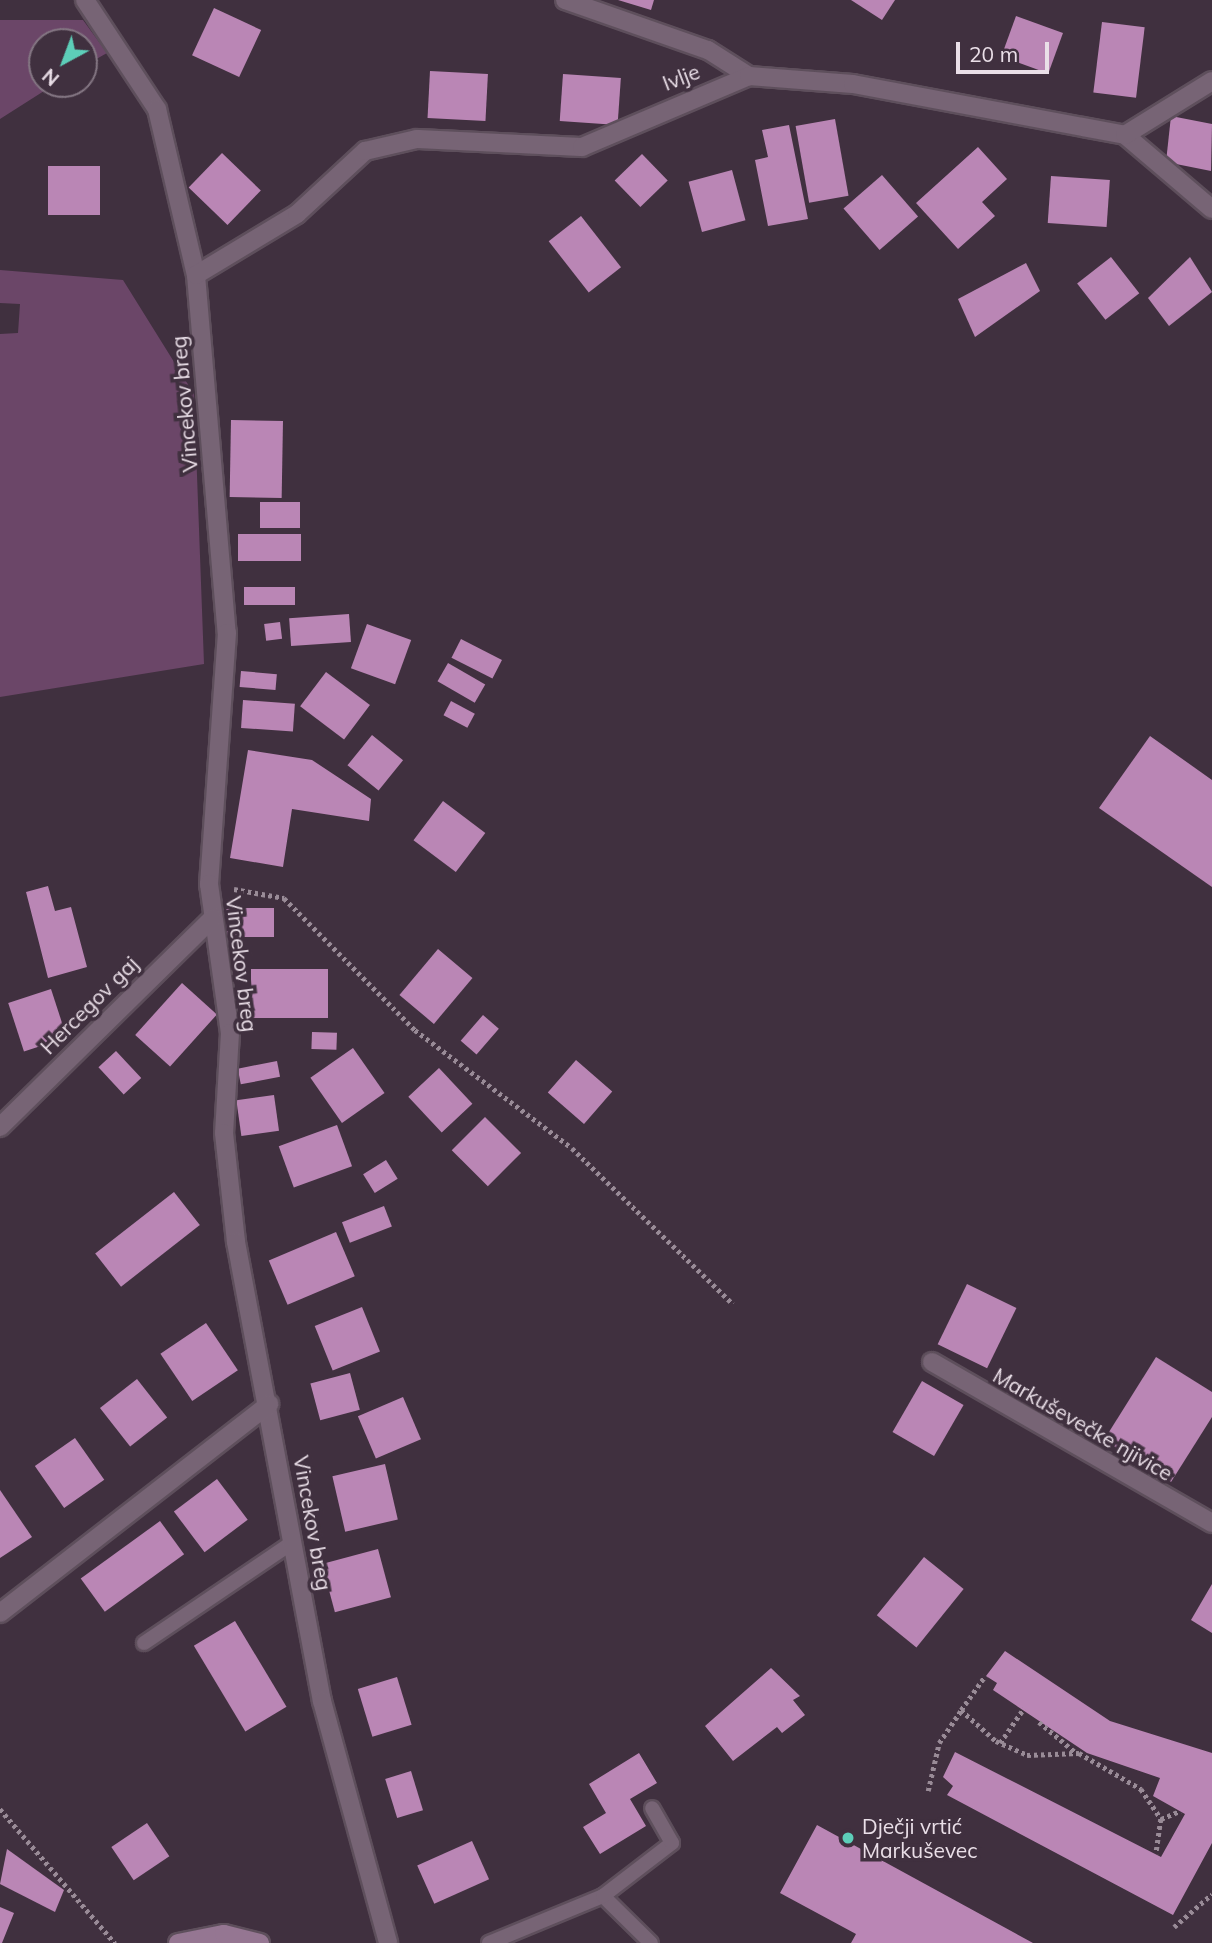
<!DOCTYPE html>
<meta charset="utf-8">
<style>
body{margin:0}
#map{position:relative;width:1212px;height:1943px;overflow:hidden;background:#40303f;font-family:Mulish,sans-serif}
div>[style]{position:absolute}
.green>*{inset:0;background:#6b4668}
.building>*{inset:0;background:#ba86b5;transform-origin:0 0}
.path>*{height:4.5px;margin-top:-2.25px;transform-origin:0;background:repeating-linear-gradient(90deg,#998b97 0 3.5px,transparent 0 7px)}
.roads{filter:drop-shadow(2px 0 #5e4f5c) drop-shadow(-2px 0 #5e4f5c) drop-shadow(0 2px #5e4f5c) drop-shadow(0 -2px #5e4f5c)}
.lane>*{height:14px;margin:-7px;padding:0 7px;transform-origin:7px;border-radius:7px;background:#776475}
.street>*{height:18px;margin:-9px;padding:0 9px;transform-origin:9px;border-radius:9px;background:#776475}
.secondary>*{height:18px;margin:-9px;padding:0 9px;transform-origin:9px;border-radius:9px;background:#957692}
.dots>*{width:19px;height:19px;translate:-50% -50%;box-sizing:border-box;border:4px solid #40303f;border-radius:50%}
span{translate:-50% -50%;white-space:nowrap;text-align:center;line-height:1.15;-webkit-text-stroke:7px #40303f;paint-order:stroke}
.street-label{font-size:21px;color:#eadfe8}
.poi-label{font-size:21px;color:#eadfe8}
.left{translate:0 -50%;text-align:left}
.north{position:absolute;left:28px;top:28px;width:70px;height:70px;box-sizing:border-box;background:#40303f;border:2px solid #847683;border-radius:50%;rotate:221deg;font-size:19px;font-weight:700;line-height:28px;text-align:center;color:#eadfe8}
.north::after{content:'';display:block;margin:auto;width:24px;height:32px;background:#5dceb9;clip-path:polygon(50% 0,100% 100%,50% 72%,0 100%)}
.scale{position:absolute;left:956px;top:42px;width:93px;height:32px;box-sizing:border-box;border:4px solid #eadfe8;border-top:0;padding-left:9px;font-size:21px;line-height:24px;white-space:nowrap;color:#eadfe8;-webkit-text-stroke:5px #40303f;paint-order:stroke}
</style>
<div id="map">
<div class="green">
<div style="clip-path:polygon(0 20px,83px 20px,107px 53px,84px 66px,84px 42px,42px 42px,42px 84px,55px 84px,0 119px)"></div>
<div style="clip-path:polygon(0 270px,123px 280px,194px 394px,204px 664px,0 697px,0 334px,18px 333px,20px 304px,0 303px)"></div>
</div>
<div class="building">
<div style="clip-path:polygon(618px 0,654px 0,651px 10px)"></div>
<div style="clip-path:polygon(851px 0,895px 0,882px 20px)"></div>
<div style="left:214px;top:8px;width:52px;height:52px;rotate:25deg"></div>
<div style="left:1016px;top:16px;width:50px;height:43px;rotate:20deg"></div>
<div style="left:1102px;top:22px;width:43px;height:71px;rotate:7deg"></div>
<div style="left:430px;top:71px;width:58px;height:47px;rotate:3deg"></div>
<div style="left:563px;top:74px;width:58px;height:47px;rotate:4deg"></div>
<div style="clip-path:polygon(1171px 116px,1212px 124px,1211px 171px,1166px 162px)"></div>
<div style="left:835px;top:119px;width:78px;height:40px;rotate:80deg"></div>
<div style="clip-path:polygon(789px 125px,808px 219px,768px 226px,755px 160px,768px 157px,762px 130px)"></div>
<div style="clip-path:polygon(978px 147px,1007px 179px,982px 202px,995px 216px,958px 249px,916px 203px)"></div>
<div style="left:222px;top:153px;width:54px;height:48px;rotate:44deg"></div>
<div style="left:642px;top:154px;width:37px;height:38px;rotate:46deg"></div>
<div style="left:48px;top:166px;width:52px;height:49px"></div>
<div style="left:732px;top:170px;width:52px;height:45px;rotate:75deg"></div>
<div style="left:882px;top:175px;width:55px;height:51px;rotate:49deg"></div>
<div style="left:1051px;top:176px;width:59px;height:47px;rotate:4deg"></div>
<div style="left:581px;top:216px;width:65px;height:41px;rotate:52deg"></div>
<div style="left:1111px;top:257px;width:46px;height:43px;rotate:52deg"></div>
<div style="clip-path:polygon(1190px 257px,1212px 292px,1169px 326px,1148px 298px)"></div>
<div style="clip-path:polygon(1026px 263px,1040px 291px,975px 337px,958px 299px)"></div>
<div style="left:231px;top:420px;width:52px;height:77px;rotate:1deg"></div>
<div style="left:260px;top:502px;width:40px;height:26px"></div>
<div style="left:238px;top:534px;width:63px;height:27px"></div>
<div style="left:244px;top:587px;width:51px;height:18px"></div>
<div style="left:349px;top:614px;width:28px;height:60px;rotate:86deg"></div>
<div style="left:280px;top:622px;width:17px;height:16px;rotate:83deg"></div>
<div style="left:367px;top:624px;width:47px;height:47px;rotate:20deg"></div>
<div style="left:461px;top:639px;width:46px;height:21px;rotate:27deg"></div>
<div style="left:448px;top:663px;width:43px;height:21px;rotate:30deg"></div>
<div style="left:241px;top:671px;width:36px;height:16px;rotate:5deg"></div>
<div style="left:326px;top:672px;width:55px;height:43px;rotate:37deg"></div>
<div style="left:243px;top:700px;width:52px;height:28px;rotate:4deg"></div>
<div style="left:451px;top:701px;width:27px;height:16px;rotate:28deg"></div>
<div style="left:372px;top:735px;width:40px;height:39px;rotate:39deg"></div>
<div style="clip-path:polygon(1150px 736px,1212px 780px,1212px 887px,1099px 808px)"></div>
<div style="clip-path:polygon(248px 750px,312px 760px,371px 799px,369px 821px,292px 809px,283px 867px,230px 858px)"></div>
<div style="left:443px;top:801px;width:53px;height:49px;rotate:37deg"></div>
<div style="clip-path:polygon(48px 886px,55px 911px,71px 907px,87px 967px,48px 978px,26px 892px)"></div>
<div style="left:274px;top:908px;width:29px;height:48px;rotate:90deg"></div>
<div style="left:438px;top:949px;width:45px;height:60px;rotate:40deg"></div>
<div style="left:251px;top:969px;width:77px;height:49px"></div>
<div style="left:182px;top:983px;width:47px;height:70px;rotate:42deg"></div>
<div style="left:51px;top:989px;width:51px;height:45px;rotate:72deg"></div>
<div style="left:483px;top:1015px;width:21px;height:34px;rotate:41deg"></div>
<div style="left:312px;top:1032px;width:25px;height:17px;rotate:2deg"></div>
<div style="left:353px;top:1048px;width:55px;height:52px;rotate:55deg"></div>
<div style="left:116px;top:1051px;width:37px;height:24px;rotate:47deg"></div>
<div style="left:576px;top:1060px;width:48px;height:43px;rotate:41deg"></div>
<div style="left:277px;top:1061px;width:16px;height:40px;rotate:79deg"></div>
<div style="left:439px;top:1068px;width:49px;height:42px;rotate:47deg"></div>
<div style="left:274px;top:1095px;width:36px;height:38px;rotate:82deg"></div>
<div style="left:485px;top:1117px;width:51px;height:47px;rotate:45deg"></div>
<div style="left:337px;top:1125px;width:44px;height:62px;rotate:70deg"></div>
<div style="left:386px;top:1160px;width:22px;height:27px;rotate:58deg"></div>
<div style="left:174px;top:1192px;width:42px;height:100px;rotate:52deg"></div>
<div style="left:384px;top:1206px;width:22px;height:45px;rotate:69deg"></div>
<div style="left:336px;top:1232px;width:48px;height:73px;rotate:67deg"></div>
<div style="left:967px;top:1284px;width:55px;height:67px;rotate:26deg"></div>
<div style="left:362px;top:1307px;width:48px;height:51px;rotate:68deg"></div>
<div style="left:206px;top:1323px;width:57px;height:55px;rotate:56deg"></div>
<div style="clip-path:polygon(1156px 1357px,1212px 1392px,1212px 1417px,1171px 1482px,1104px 1440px)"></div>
<div style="left:350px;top:1373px;width:38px;height:41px;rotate:75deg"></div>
<div style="left:137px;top:1379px;width:49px;height:47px;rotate:52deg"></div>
<div style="left:922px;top:1381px;width:48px;height:59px;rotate:30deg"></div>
<div style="left:403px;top:1397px;width:46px;height:49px;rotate:67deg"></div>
<div style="left:75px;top:1438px;width:51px;height:49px;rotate:55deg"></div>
<div style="left:385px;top:1464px;width:57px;height:54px;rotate:77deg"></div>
<div style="left:217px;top:1479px;width:51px;height:54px;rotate:53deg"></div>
<div style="clip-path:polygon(0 1490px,32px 1537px,0 1558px)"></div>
<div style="left:160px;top:1521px;width:41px;height:98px;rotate:54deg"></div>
<div style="left:378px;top:1549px;width:50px;height:58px;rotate:75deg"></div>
<div style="left:924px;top:1557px;width:51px;height:75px;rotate:39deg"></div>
<div style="clip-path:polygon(1212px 1584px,1212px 1633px,1191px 1620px)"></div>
<div style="left:235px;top:1621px;width:100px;height:48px;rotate:59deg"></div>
<div style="clip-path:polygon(1005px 1651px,1110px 1721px,1212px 1753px,1212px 1843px,1173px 1915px,947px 1795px,953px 1786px,943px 1777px,955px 1752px,1161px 1857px,1185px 1814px,1153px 1796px,1160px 1778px,1087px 1753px,993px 1690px,997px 1683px,986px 1676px)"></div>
<div style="clip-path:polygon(771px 1668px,800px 1696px,793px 1700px,805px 1715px,782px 1733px,777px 1727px,733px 1761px,705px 1726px)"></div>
<div style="left:397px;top:1677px;width:50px;height:41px;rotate:73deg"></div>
<div style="clip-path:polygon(639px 1753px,657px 1783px,630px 1799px,646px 1826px,600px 1854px,583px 1827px,606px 1813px,589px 1784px)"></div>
<div style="left:411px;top:1771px;width:41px;height:27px;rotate:73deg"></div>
<div style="left:147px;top:1823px;width:40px;height:43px;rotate:56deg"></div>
<div style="clip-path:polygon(817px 1825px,1033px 1943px,851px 1943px,856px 1934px,780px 1893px)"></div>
<div style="left:472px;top:1841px;width:42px;height:60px;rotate:66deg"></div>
<div style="clip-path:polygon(7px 1849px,64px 1890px,55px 1912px,0 1884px)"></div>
<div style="clip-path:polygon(0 1907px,14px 1913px,2px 1943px,0 1943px)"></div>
</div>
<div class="path">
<div style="left:234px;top:889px;width:51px;rotate:10.2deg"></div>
<div style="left:284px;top:898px;width:186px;rotate:45.2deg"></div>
<div style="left:415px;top:1030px;width:196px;rotate:36.9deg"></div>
<div style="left:572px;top:1148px;width:224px;rotate:44.1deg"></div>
<div style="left:961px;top:1710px;width:42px;rotate:-54.8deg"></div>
<div style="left:1039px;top:1722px;width:47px;rotate:39.8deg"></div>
<div style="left:1000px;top:1743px;width:42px;rotate:-55.6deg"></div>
<div style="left:928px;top:1791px;width:49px;rotate:-77.1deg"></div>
<div style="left:939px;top:1743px;width:40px;rotate:-56deg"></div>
<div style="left:961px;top:1710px;width:47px;rotate:41.5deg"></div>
<div style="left:996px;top:1741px;width:34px;rotate:24deg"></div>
<div style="left:1027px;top:1755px;width:52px;rotate:-2.2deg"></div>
<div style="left:1079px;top:1753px;width:72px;rotate:30.1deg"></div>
<div style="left:1141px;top:1789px;width:36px;rotate:56deg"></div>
<div style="left:1161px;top:1819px;width:35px;rotate:98deg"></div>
<div style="left:0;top:1809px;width:177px;rotate:49.4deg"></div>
<div style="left:1161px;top:1819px;width:21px;rotate:-23deg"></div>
<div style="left:1174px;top:1927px;width:50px;rotate:-41deg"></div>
</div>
<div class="roads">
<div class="lane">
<div style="left:144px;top:1643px;width:180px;rotate:-34.1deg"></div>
<div style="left:603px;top:1896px;width:67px;rotate:44.4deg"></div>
<div style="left:489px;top:1943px;width:123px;rotate:-22.4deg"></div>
<div style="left:603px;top:1896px;width:87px;rotate:-37.5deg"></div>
<div style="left:672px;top:1843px;width:40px;rotate:-119.7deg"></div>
</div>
<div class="street">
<div style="left:85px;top:0;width:131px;rotate:56.6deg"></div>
<div style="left:157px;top:109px;width:171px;rotate:76.8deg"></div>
<div style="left:196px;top:275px;width:359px;rotate:85.1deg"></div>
<div style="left:227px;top:633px;width:252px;rotate:94.1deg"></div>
<div style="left:209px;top:884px;width:150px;rotate:82deg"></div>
<div style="left:230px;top:1033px;width:100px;rotate:93.4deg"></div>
<div style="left:224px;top:1133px;width:110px;rotate:83.7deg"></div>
<div style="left:236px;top:1242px;width:467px;rotate:79.4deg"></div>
<div style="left:322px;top:1701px;width:251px;rotate:74.7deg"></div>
<div style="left:565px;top:0;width:151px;rotate:19.3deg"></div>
<div style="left:708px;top:50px;width:49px;rotate:32.4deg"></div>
<div style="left:1125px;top:135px;width:114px;rotate:40.4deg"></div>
<div style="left:196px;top:275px;width:118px;rotate:-31.1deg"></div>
<div style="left:297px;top:214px;width:93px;rotate:-42.8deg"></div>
<div style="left:365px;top:151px;width:53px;rotate:-13deg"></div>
<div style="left:417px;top:139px;width:165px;rotate:2.8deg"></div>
<div style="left:582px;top:147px;width:181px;rotate:-23deg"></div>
<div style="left:749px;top:76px;width:104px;rotate:4.4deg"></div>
<div style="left:853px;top:84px;width:277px;rotate:10.6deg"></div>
<div style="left:1125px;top:135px;width:102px;rotate:-31.8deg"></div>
<div style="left:0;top:1127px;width:298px;rotate:-44.5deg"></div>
<div style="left:932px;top:1362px;width:323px;rotate:29.9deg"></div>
<div style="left:0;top:1613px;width:341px;rotate:-37.8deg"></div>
</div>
<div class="secondary">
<div style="left:178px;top:1943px;width:47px;rotate:-11.1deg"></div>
<div style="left:224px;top:1934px;width:37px;rotate:14deg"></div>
</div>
</div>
<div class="dots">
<div style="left:848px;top:1838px;background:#5dceb9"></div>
</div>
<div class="street-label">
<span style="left:681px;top:77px;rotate:-21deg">Ivlje</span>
<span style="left:184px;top:404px;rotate:-95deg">Vincekov breg</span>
<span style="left:242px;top:964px;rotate:83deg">Vincekov breg</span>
<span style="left:89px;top:1005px;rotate:-45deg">Hercegov gaj</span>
<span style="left:1083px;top:1424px;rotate:30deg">Markuševečke njivice</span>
<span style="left:313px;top:1523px;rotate:80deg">Vincekov breg</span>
</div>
<div class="poi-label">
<span class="left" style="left:862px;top:1838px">Dječji vrtić<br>Markuševec</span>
</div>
<div class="north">N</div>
<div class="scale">20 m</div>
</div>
